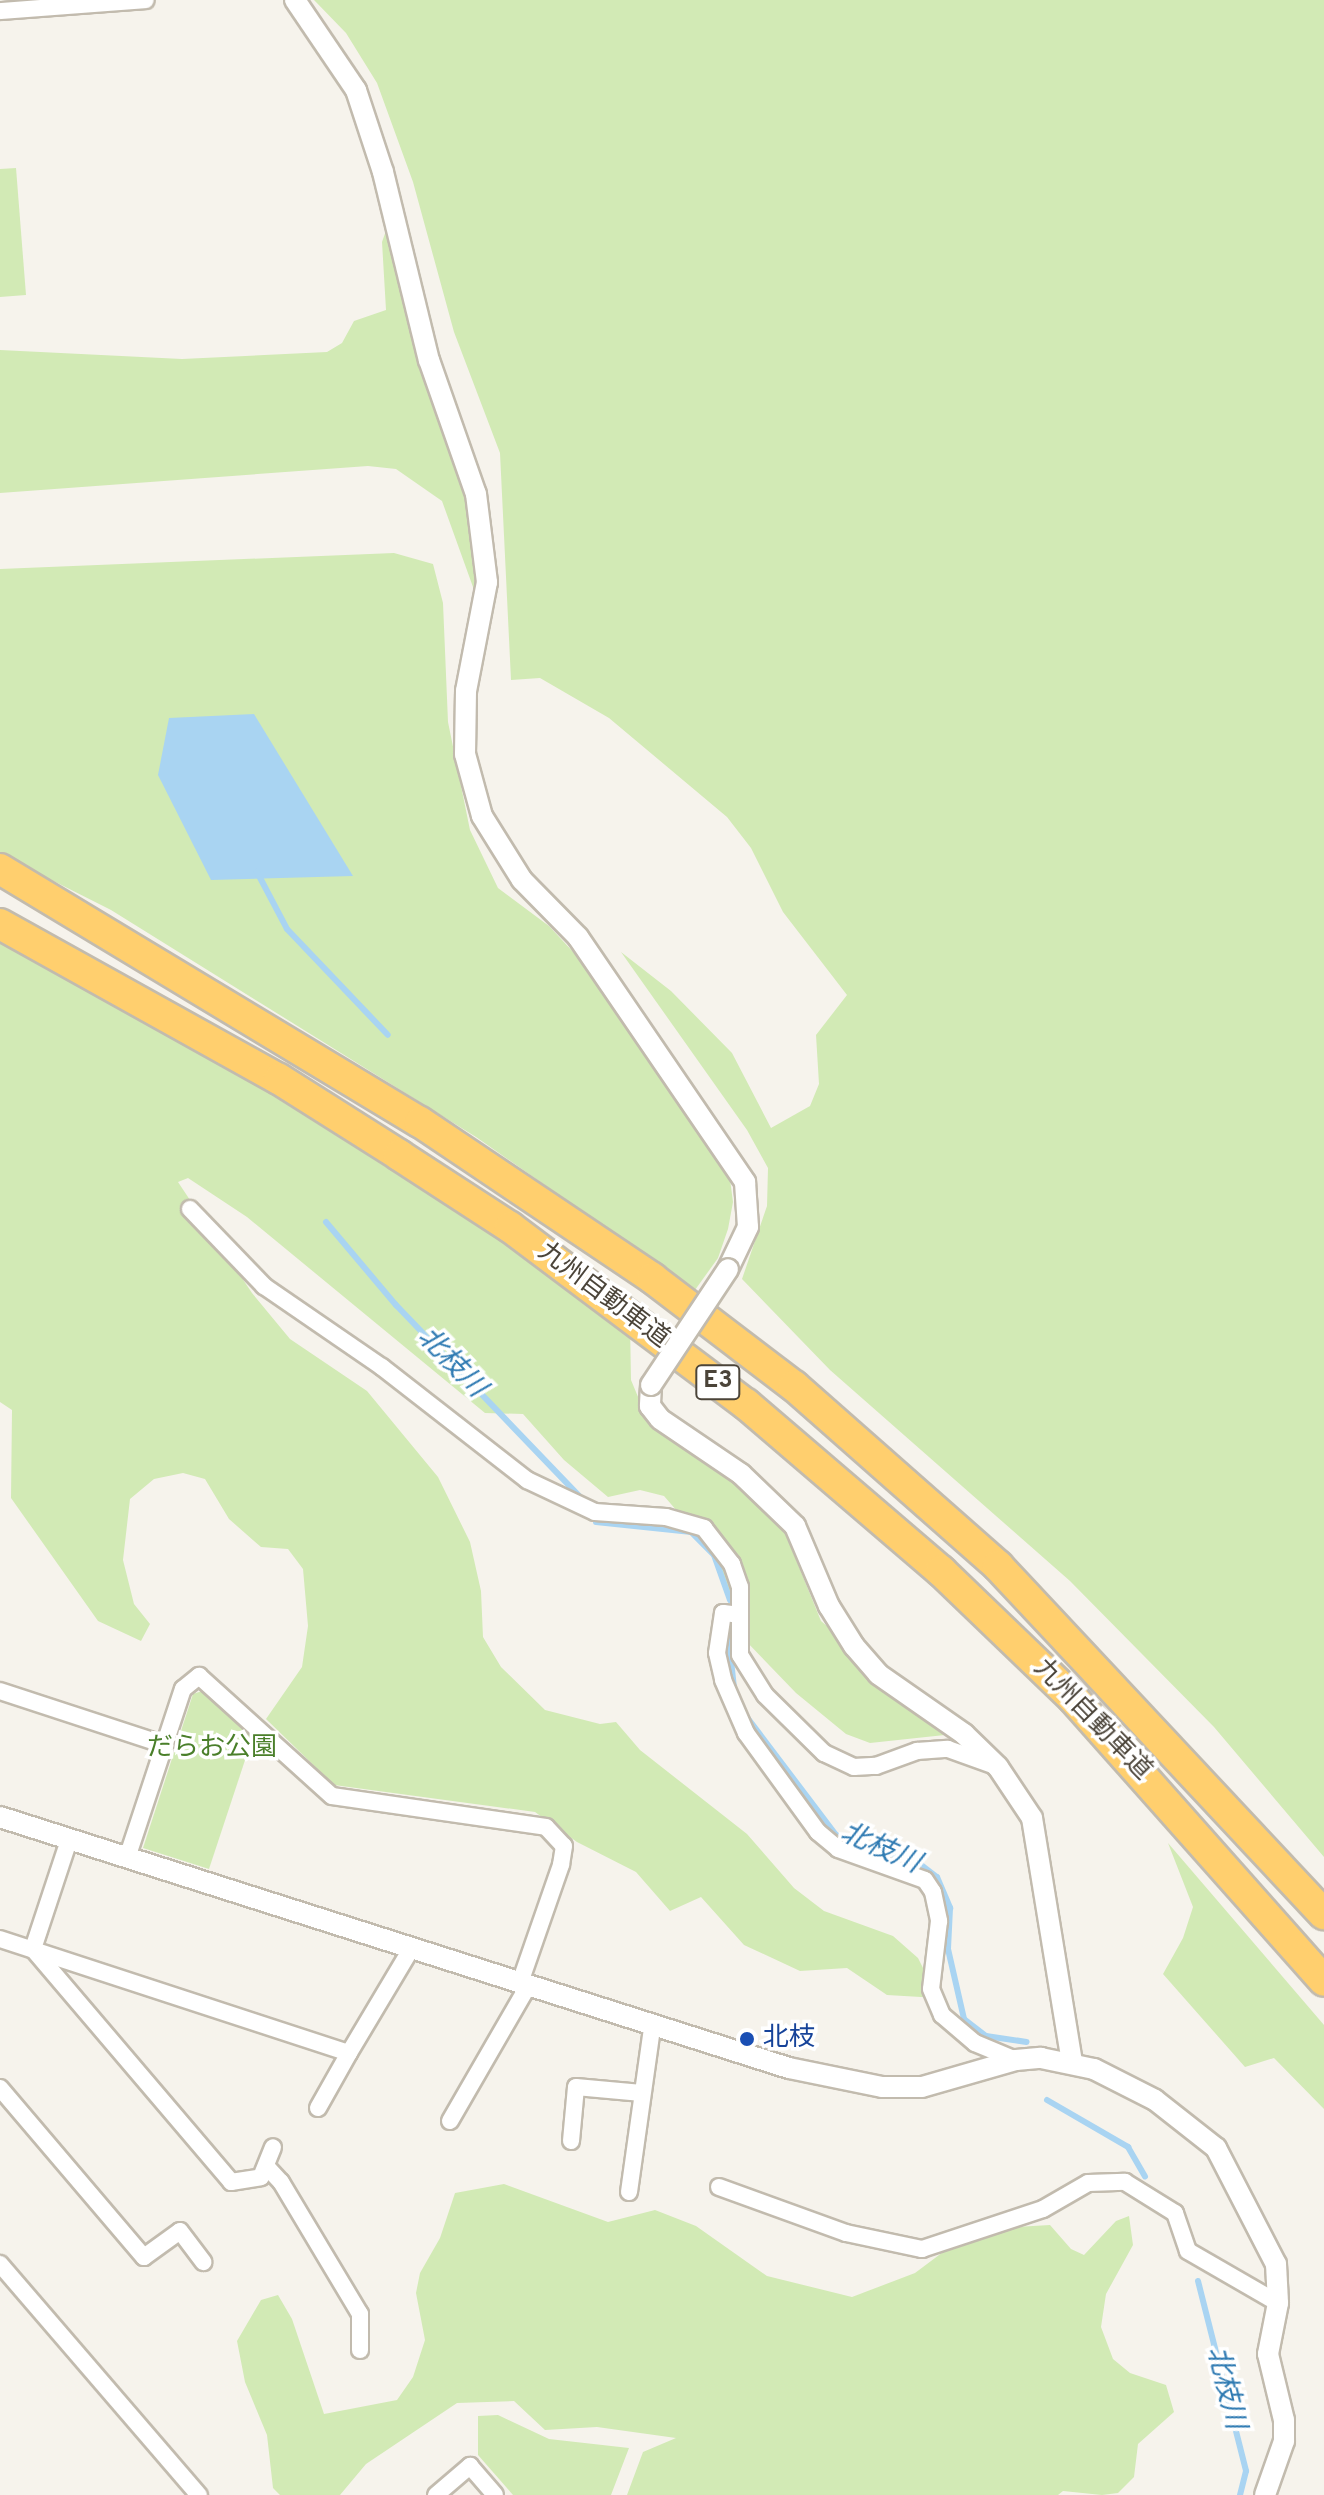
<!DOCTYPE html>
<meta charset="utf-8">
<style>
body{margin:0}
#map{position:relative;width:1324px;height:2495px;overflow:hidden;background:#f6f3ec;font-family:Overpass,"Noto Sans JP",sans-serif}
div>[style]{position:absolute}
.green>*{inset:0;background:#d2eab5}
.water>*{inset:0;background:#a9d4f2}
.stream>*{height:6px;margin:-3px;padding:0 3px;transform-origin:3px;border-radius:3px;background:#a9d4f2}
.roads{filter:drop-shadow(2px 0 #c2bbae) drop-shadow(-2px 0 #c2bbae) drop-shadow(0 2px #c2bbae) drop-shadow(0 -2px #c2bbae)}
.minor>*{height:16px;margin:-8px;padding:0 8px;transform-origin:8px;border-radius:8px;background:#fff}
.tertiary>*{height:20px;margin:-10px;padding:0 10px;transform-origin:10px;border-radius:10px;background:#fff}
.motorway>*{height:30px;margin:-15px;padding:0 15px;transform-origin:15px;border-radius:15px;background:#ffcf6e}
.bridges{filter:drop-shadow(2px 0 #c2bbae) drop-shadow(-2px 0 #c2bbae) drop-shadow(0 2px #c2bbae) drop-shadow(0 -2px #c2bbae)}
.tertiary-bridge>*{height:20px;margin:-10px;padding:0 10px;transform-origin:10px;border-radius:10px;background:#fff}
.dots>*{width:22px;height:22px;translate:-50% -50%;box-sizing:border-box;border:4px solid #fff;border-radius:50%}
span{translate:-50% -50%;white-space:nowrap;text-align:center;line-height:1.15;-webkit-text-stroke:7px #fff;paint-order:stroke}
.shield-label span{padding:2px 6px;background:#fff;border:2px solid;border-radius:6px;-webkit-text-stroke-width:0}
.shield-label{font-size:24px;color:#4b4439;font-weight:700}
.street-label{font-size:26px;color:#4b4439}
.park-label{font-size:26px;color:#4a7f2a}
.transit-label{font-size:26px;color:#164399}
.left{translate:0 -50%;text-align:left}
.water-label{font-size:28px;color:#2e7ab2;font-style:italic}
</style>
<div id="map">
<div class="green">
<div style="clip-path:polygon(314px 0,1324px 0,1324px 1857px,1214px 1727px,1070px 1581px,830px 1370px,742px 1279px,767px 1206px,768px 1168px,747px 1130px,621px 952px,671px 991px,732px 1053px,771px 1128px,810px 1106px,819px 1084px,816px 1035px,847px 995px,783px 912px,751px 848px,727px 817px,609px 718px,540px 678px,511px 680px,500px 453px,454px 332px,413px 182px,377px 83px,346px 33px)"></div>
<div style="clip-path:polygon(16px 168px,26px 295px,0 297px,0 169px)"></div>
<div style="clip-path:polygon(387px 228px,473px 501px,481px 573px,474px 622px,473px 587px,442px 501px,396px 469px,368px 466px,0 493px,0 350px,182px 359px,327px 352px,342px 343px,354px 321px,386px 310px,382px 242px)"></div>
<div style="clip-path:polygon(394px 553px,433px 564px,443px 603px,448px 722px,470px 830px,498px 888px,549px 926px,589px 969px,729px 1172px,733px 1202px,728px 1229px,718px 1258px,695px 1290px,476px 1137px,111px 910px,0 854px,0 569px)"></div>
<div style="clip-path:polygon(0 939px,326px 1123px,630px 1323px,631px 1380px,646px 1416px,738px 1478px,786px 1535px,821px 1621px,954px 1734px,870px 1743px,846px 1734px,796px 1693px,744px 1639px,710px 1549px,664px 1496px,640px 1490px,608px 1497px,564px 1460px,523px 1414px,485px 1413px,247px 1217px,188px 1178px,178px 1182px,252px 1293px,290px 1339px,367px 1391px,438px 1477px,470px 1542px,481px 1591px,483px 1637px,501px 1667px,545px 1710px,600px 1724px,616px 1722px,640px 1750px,747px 1834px,794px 1888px,824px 1911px,893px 1936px,918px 1958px,938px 1998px,887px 1995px,847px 1968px,800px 1971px,744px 1945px,701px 1897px,670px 1911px,636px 1872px,577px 1842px,535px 1812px,334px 1785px,266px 1719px,302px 1667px,308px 1626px,303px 1569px,288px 1549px,261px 1547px,229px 1519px,205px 1479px,183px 1473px,154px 1479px,130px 1499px,123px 1560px,134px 1604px,150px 1624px,141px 1641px,98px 1621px,11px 1498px,12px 1410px,0 1402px)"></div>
<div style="clip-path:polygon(205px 1690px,253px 1736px,209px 1869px,143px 1848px,193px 1694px)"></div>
<div style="clip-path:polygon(1168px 1843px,1324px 2025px,1324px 2109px,1274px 2058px,1245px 2067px,1163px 1974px,1183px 1938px,1193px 1907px)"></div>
<div style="clip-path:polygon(504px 2184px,608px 2222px,655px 2210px,696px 2226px,767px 2276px,852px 2297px,915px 2273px,955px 2243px,1016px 2227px,1050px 2225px,1071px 2249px,1084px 2255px,1116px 2221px,1129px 2216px,1133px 2245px,1106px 2294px,1101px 2327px,1113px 2359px,1130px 2373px,1166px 2385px,1174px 2412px,1138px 2444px,1134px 2477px,1118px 2493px,1102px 2495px,1063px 2491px,1058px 2495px,627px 2495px,643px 2452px,676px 2438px,597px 2427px,545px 2430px,514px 2401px,457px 2403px,366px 2464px,340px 2495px,280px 2495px,273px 2488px,267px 2435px,245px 2382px,237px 2341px,261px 2300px,278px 2295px,292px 2319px,324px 2414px,397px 2400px,413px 2377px,425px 2340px,416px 2293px,420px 2273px,440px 2238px,455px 2193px)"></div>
<div style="clip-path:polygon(498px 2415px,549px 2439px,629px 2448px,611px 2495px,513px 2495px,478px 2455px,478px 2416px)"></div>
</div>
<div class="water">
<div style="clip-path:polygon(254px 714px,353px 876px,211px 880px,158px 775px,169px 718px)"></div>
</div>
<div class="stream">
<div style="left:257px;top:872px;width:64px;rotate:62.2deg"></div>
<div style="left:287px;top:929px;width:146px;rotate:46.4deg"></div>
<div style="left:326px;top:1222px;width:109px;rotate:49.9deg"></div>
<div style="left:396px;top:1305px;width:269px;rotate:46.2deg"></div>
<div style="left:596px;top:1522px;width:96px;rotate:6deg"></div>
<div style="left:691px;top:1532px;width:33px;rotate:45deg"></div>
<div style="left:714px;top:1555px;width:48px;rotate:70.4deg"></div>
<div style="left:728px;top:1632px;width:56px;rotate:83.9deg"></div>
<div style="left:746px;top:1716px;width:149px;rotate:52.9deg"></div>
<div style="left:836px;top:1835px;width:90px;rotate:19.4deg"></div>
<div style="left:921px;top:1865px;width:20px;rotate:37deg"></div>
<div style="left:937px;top:1877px;width:34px;rotate:67deg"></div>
<div style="left:950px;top:1908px;width:41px;rotate:92.8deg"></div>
<div style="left:948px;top:1949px;width:72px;rotate:77.1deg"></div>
<div style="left:964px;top:2019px;width:28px;rotate:38deg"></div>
<div style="left:986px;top:2036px;width:41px;rotate:8.3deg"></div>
<div style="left:1047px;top:2100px;width:94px;rotate:30.1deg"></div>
<div style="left:1128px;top:2147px;width:34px;rotate:60deg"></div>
<div style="left:1198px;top:2281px;width:196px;rotate:75.8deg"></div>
<div style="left:1246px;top:2471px;width:25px;rotate:104deg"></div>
</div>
<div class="roads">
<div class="minor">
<div style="left:0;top:11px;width:146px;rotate:-4.3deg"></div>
<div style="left:190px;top:1209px;width:107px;rotate:46.1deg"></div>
<div style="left:264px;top:1286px;width:143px;rotate:34.5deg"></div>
<div style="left:382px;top:1367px;width:184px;rotate:37.9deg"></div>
<div style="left:527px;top:1480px;width:75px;rotate:25.2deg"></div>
<div style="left:595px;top:1512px;width:71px;rotate:4deg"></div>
<div style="left:666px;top:1517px;width:40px;rotate:16deg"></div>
<div style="left:704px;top:1528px;width:46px;rotate:52.1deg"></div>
<div style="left:732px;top:1564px;width:24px;rotate:71deg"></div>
<div style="left:740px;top:1587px;width:68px;rotate:90deg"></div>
<div style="left:740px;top:1655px;width:47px;rotate:58deg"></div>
<div style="left:765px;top:1695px;width:83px;rotate:44.5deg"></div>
<div style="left:824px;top:1753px;width:33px;rotate:25deg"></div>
<div style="left:854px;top:1767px;width:22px;rotate:-3deg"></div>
<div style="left:876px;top:1766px;width:44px;rotate:-20.1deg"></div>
<div style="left:917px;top:1751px;width:31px;rotate:-4deg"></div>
<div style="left:948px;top:1749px;width:48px;rotate:19.6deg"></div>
<div style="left:740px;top:1615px;width:17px;rotate:-173deg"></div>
<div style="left:723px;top:1613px;width:40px;rotate:98.5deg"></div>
<div style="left:717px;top:1653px;width:28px;rotate:77deg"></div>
<div style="left:723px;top:1680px;width:58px;rotate:66.5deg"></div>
<div style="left:746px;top:1733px;width:122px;rotate:54deg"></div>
<div style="left:818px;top:1832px;width:26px;rotate:40deg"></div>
<div style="left:838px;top:1849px;width:92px;rotate:19.6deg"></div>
<div style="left:925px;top:1880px;width:14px;rotate:56deg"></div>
<div style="left:933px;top:1892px;width:30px;rotate:78deg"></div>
<div style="left:939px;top:1921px;width:68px;rotate:96.7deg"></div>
<div style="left:931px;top:1989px;width:28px;rotate:67deg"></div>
<div style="left:942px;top:2015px;width:43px;rotate:40.3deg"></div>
<div style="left:975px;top:2043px;width:44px;rotate:22.5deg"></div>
<div style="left:0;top:1691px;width:174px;rotate:18.1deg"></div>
<div style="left:69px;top:1840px;width:115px;rotate:108.3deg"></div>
<div style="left:33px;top:1949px;width:306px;rotate:49.6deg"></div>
<div style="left:231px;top:2182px;width:30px;rotate:-9deg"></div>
<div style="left:261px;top:2177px;width:32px;rotate:-68deg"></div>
<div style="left:127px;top:1858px;width:178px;rotate:-71.7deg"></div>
<div style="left:183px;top:1689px;width:21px;rotate:-39deg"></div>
<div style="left:199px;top:1676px;width:179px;rotate:42.1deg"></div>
<div style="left:332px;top:1796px;width:216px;rotate:8.2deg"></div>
<div style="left:546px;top:1827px;width:26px;rotate:47deg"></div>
<div style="left:564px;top:1846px;width:19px;rotate:99deg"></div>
<div style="left:561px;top:1865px;width:125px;rotate:109.2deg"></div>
<div style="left:0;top:1939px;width:367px;rotate:18.1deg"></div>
<div style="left:349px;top:2053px;width:121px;rotate:-59.2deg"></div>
<div style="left:0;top:2088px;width:222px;rotate:49.6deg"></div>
<div style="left:144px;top:2257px;width:44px;rotate:-35.8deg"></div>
<div style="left:180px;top:2231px;width:39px;rotate:53deg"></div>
<div style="left:318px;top:2108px;width:63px;rotate:-60.6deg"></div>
<div style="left:450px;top:2121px;width:156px;rotate:-60deg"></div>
<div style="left:571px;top:2141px;width:54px;rotate:-84.7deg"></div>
<div style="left:576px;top:2087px;width:66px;rotate:5.2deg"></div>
<div style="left:266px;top:2166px;width:22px;rotate:47deg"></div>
<div style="left:281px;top:2182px;width:154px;rotate:59.1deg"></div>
<div style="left:360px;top:2314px;width:36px;rotate:90deg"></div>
<div style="left:719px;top:2187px;width:135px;rotate:19.9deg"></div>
<div style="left:846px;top:2233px;width:78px;rotate:11.9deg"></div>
<div style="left:922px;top:2249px;width:127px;rotate:-18.3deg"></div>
<div style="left:1043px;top:2209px;width:52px;rotate:-30deg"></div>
<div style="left:1088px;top:2183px;width:37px;rotate:-2deg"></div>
<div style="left:1125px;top:2182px;width:59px;rotate:31.8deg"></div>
<div style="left:1175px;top:2213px;width:40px;rotate:71.1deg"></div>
<div style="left:1188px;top:2251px;width:104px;rotate:30deg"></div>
<div style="left:629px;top:2192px;width:166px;rotate:-82deg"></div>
<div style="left:0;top:2264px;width:305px;rotate:49.3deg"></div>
<div style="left:436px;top:2495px;width:45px;rotate:-40.5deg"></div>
<div style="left:470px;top:2466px;width:38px;rotate:49deg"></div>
</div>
<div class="tertiary">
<div style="left:295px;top:0;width:109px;rotate:55.9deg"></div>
<div style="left:356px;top:90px;width:86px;rotate:71.8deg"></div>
<div style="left:383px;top:172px;width:194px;rotate:76.3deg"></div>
<div style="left:429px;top:360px;width:142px;rotate:70.7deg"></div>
<div style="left:476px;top:494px;width:89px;rotate:82.9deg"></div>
<div style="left:487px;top:582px;width:111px;rotate:100.9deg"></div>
<div style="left:466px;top:691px;width:63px;rotate:90.9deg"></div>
<div style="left:465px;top:754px;width:64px;rotate:74.7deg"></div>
<div style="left:482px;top:816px;width:75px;rotate:58deg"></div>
<div style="left:522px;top:880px;width:80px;rotate:45.5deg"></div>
<div style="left:578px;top:937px;width:297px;rotate:55.7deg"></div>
<div style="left:745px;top:1182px;width:45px;rotate:86.2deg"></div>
<div style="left:748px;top:1227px;width:47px;rotate:115.5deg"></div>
<div style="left:651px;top:1385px;width:21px;rotate:93deg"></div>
<div style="left:650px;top:1406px;width:16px;rotate:52deg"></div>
<div style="left:660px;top:1419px;width:98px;rotate:34.2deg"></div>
<div style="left:741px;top:1474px;width:75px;rotate:43.9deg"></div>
<div style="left:795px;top:1526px;width:87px;rotate:67deg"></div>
<div style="left:829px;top:1606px;width:47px;rotate:58deg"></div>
<div style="left:854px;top:1646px;width:37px;rotate:49deg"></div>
<div style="left:878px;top:1674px;width:105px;rotate:34.9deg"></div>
<div style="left:964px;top:1734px;width:47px;rotate:44.1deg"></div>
<div style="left:998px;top:1767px;width:61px;rotate:56.3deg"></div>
<div style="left:1032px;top:1818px;width:247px;rotate:80.7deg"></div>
<div style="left:0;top:1817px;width:828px;rotate:17.65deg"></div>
<div style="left:789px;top:2068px;width:95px;rotate:11.5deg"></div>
<div style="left:882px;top:2087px;width:40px"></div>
<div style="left:922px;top:2087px;width:98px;rotate:-16deg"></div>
<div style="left:1016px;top:2060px;width:25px;rotate:-5deg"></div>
<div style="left:1041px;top:2058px;width:54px;rotate:11.7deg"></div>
<div style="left:1094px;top:2069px;width:68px;rotate:26.9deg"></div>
<div style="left:1155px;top:2100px;width:78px;rotate:38.2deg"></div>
<div style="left:1216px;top:2148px;width:131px;rotate:62.7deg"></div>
<div style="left:1276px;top:2264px;width:39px;rotate:87deg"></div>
<div style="left:1278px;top:2303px;width:52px;rotate:101.1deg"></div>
<div style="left:1268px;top:2354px;width:68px;rotate:76.4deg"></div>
<div style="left:1284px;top:2420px;width:21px;rotate:90deg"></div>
<div style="left:1284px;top:2441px;width:57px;rotate:109.4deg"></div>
</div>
<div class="motorway">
<div style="left:0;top:869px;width:490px;rotate:31.1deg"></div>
<div style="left:420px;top:1122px;width:280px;rotate:33.9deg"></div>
<div style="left:652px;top:1278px;width:178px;rotate:37.3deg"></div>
<div style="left:794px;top:1386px;width:272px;rotate:41.4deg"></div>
<div style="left:998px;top:1566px;width:477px;rotate:46.9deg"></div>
<div style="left:0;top:924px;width:319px;rotate:29.1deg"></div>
<div style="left:279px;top:1079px;width:142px;rotate:32.3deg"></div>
<div style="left:399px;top:1155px;width:132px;rotate:33deg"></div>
<div style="left:510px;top:1227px;width:295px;rotate:36.9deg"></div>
<div style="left:746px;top:1404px;width:257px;rotate:40.6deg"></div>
<div style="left:941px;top:1571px;width:183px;rotate:43.9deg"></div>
<div style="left:1073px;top:1698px;width:378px;rotate:48.4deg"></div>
</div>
</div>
<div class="bridges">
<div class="tertiary-bridge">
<div style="left:651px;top:1385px;width:139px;rotate:-56.4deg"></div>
</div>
</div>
<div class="dots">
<div style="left:747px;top:2039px;background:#1a4fb4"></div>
</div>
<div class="shield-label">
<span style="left:718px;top:1382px">E3</span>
</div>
<div class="street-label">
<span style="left:603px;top:1296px;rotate:37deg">九州自動車道</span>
<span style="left:1092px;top:1720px;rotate:46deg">九州自動車道</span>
</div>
<div class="park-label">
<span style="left:212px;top:1749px">だらお公園</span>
</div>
<div class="transit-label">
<span class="left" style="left:763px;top:2039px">北枝</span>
</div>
<div class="water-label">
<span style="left:451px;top:1363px;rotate:46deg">北枝川</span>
<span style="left:880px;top:1849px;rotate:24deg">北枝川</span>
<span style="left:1225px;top:2388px;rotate:76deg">北枝川</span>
</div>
</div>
